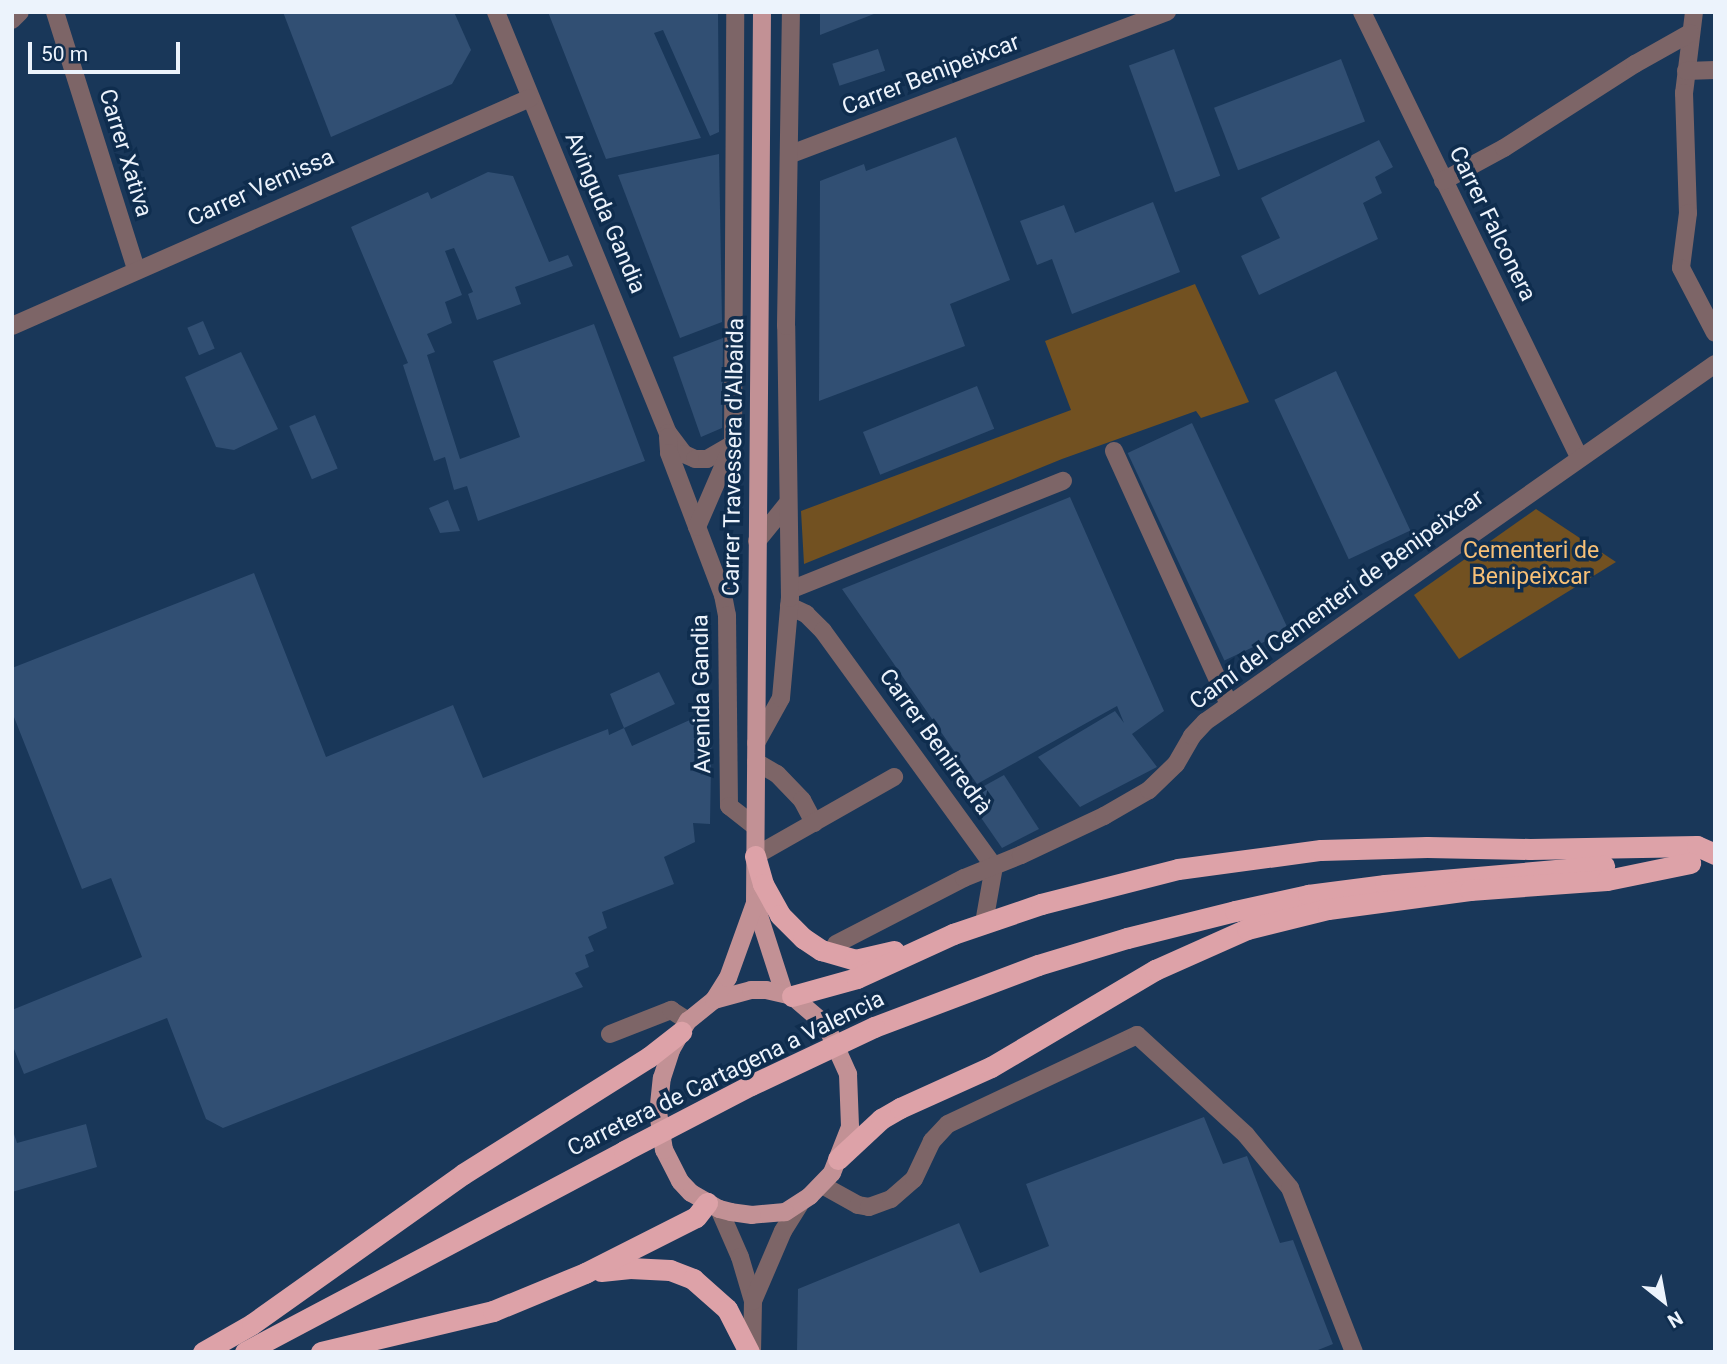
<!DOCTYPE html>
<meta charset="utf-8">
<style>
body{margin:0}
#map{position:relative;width:1727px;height:1364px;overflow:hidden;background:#193759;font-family:Roboto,sans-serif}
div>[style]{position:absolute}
.green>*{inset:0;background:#725121}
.building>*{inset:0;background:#314f73;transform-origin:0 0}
.minor>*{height:18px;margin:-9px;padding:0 9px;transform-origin:9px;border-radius:9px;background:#7d6567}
.major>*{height:18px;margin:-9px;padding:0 9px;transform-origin:9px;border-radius:9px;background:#c29195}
.highway>*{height:21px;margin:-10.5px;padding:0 10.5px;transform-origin:10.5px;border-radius:10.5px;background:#dda2a8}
.highway-bridge>*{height:21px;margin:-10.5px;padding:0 10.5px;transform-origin:10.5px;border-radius:10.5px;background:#dda2a8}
span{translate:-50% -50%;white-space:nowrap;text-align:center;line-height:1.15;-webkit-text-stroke:7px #0f2d4e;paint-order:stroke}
.street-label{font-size:23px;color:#ecf3fc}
.park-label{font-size:23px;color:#f7c077}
.frame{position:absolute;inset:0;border:14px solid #ecf3fc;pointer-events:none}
.north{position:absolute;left:1629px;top:1266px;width:70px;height:70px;-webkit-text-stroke:5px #0f2d4e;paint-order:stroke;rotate:149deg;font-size:19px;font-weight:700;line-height:28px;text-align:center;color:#ecf3fc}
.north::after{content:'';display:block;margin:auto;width:24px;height:32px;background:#ecf3fc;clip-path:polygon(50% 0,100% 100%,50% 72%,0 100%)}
.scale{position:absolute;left:28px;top:42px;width:152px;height:32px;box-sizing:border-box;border:4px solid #ecf3fc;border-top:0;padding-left:9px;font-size:21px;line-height:24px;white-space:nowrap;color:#ecf3fc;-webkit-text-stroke:5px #0f2d4e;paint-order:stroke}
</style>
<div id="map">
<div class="green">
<div style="clip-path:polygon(1195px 284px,1249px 402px,1201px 418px,1196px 411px,1062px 459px,804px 564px,801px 511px,1071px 410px,1045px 341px)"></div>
<div style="clip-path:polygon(1536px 509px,1616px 562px,1459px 659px,1414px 595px)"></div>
</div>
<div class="building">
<div style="clip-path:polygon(283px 12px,454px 12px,471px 50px,452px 84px,331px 137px)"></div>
<div style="clip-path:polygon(548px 12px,718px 12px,719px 132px,710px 136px,663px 30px,654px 33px,701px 138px,606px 159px)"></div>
<div style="clip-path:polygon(820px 12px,879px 12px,820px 35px)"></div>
<div style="left:878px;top:49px;width:23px;height:48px;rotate:72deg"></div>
<div style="left:1174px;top:49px;width:135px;height:48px;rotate:70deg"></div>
<div style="left:1341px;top:59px;width:67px;height:136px;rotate:69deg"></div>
<div style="clip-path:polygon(956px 137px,1010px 280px,950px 304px,965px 346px,819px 401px,820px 181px,864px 164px,866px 171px)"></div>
<div style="clip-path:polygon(1379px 140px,1393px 167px,1375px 177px,1382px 193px,1363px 203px,1378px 239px,1259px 295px,1241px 256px,1280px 238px,1261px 198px)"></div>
<div style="clip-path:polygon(719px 154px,722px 322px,680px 338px,618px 175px)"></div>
<div style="clip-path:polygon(488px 172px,513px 176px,549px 262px,568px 255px,573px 266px,515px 287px,521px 304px,477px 320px,468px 294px,473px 292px,454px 248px,445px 251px,462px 295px,445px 302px,452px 323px,427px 334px,435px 352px,427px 355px,460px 459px,520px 437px,493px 361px,594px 324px,645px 461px,478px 521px,467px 486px,454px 490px,445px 457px,434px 461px,403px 365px,408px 363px,351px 227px,428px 192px,431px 199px)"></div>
<div style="clip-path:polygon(1153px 202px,1180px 272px,1072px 314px,1052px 259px,1037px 265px,1020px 221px,1064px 205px,1075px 233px)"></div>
<div style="left:203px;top:321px;width:30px;height:17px;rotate:67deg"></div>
<div style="clip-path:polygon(723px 338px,722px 428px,701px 437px,673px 357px)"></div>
<div style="clip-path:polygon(241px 352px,278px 429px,234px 450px,216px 447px,185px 377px)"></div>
<div style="left:1336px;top:371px;width:176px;height:68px;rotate:65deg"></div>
<div style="left:977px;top:386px;width:46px;height:123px;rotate:68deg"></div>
<div style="left:315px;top:415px;width:58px;height:28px;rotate:67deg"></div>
<div style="left:1192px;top:423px;width:229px;height:71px;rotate:65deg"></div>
<div style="clip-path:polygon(1070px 497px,1164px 711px,1132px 734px,1157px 767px,1080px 807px,1038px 757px,1115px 711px,1124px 723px,1117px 706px,977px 784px,842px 589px)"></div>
<div style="clip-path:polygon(448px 500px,460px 531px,440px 533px,429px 508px)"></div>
<div style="clip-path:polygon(254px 573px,326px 757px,453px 705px,483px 778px,608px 729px,609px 735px,624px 728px,610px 694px,659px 672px,675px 704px,624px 728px,632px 746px,712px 710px,710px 824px,693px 823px,695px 842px,664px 857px,674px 884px,602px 912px,607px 928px,588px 937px,594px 951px,585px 955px,589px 967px,575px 973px,583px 987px,223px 1128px,206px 1119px,167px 1018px,24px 1074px,12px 1044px,12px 1010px,142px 957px,111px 878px,82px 889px,12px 712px,12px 668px)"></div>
<div style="clip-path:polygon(1004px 775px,1039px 829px,1002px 848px,966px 796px)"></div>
<div style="clip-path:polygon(1204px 1117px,1223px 1164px,1247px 1156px,1280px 1243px,1293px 1240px,1333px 1344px,1313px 1352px,797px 1352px,798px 1289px,959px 1223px,980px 1273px,1049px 1246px,1026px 1184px)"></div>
<div style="clip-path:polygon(86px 1124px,97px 1167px,12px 1192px,12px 1128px,17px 1143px)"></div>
</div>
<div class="minor">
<div style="left:55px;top:12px;width:269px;rotate:72.5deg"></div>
<div style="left:496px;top:12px;width:455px;rotate:67.8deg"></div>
<div style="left:668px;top:433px;width:26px;rotate:53deg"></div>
<div style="left:684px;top:454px;width:12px;rotate:24deg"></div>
<div style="left:695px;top:459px;width:12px"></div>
<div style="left:707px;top:459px;width:30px;rotate:-30deg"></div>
<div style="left:1362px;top:12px;width:495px;rotate:64deg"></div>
<div style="left:1694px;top:12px;width:82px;rotate:97deg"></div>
<div style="left:1684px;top:93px;width:120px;rotate:88.1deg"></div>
<div style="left:1688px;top:213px;width:55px;rotate:97.3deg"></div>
<div style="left:1681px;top:268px;width:73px;rotate:62.4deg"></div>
<div style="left:12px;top:20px;width:11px;rotate:-45deg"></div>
<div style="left:1686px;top:71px;width:29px;rotate:-2deg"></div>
<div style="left:791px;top:154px;width:402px;rotate:-20.7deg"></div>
<div style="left:1443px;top:181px;width:69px;rotate:-28.4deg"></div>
<div style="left:1504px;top:148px;width:156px;rotate:-32.7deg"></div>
<div style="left:1635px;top:64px;width:63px;rotate:-29.4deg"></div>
<div style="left:12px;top:326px;width:566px;rotate:-23.76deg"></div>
<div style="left:668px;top:437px;width:16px;rotate:86deg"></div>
<div style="left:669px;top:453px;width:152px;rotate:69.2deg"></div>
<div style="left:723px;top:595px;width:20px;rotate:79deg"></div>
<div style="left:727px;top:615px;width:191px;rotate:89.4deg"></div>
<div style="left:729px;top:806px;width:33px;rotate:38deg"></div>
<div style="left:1114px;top:451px;width:279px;rotate:65.6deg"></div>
<div style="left:697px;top:527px;width:90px;rotate:-66.6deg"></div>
<div style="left:733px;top:444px;width:432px;rotate:-89.7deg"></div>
<div style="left:757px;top:541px;width:49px;rotate:-50.8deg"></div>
<div style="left:790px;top:590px;width:294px;rotate:-21.8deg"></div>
<div style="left:789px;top:606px;width:19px;rotate:25deg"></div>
<div style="left:806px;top:614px;width:24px;rotate:45deg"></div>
<div style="left:823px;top:631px;width:291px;rotate:54deg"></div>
<div style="left:756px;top:743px;width:51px;rotate:-60.9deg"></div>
<div style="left:781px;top:698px;width:100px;rotate:-84.9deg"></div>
<div style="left:790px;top:598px;width:272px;rotate:-90.8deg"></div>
<div style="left:786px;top:326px;width:314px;rotate:-89.1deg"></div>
<div style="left:756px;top:762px;width:24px;rotate:30deg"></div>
<div style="left:777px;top:774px;width:36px;rotate:46deg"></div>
<div style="left:802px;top:800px;width:26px;rotate:62deg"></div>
<div style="left:755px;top:856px;width:160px;rotate:-29.6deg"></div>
<div style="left:984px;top:923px;width:58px;rotate:-80deg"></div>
<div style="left:836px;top:944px;width:144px;rotate:-27.3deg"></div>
<div style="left:964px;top:878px;width:61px;rotate:-22deg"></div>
<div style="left:1021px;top:855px;width:92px;rotate:-25.2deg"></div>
<div style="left:1104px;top:816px;width:52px;rotate:-30deg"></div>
<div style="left:1149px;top:790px;width:37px;rotate:-44deg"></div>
<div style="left:1176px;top:764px;width:32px;rotate:-60deg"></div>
<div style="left:1192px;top:736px;width:19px;rotate:-47deg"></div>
<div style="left:1205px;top:722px;width:623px;rotate:-35.07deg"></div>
<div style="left:610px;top:1034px;width:66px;rotate:-21.5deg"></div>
<div style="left:671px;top:1010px;width:20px;rotate:33deg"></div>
<div style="left:822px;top:1185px;width:41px;rotate:29.1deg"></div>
<div style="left:858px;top:1205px;width:11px;rotate:10deg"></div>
<div style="left:869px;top:1207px;width:23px;rotate:-20deg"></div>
<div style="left:891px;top:1199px;width:30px;rotate:-41deg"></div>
<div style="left:914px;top:1179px;width:42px;rotate:-64.7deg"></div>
<div style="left:932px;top:1141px;width:23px;rotate:-47deg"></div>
<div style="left:948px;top:1124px;width:209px;rotate:-25.2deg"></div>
<div style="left:1137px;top:1035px;width:148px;rotate:42.5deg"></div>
<div style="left:1246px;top:1135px;width:69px;rotate:50.3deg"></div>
<div style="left:1290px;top:1188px;width:176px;rotate:68.7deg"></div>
<div style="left:719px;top:1209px;width:52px;rotate:66.4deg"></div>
<div style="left:740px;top:1257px;width:46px;rotate:73.5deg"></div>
<div style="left:753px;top:1301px;width:51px;rotate:91.1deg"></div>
<div style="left:753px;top:1301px;width:76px;rotate:-66.8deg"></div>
<div style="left:783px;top:1231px;width:31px;rotate:-58deg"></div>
</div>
<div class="major">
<div style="left:762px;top:12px;width:891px;rotate:90.45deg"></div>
<div style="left:755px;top:903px;width:95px;rotate:72.1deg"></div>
<div style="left:714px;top:1000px;width:38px;rotate:-15deg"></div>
<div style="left:751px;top:990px;width:15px"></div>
<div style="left:766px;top:990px;width:27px;rotate:13deg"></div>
<div style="left:792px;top:996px;width:45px;rotate:40.5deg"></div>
<div style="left:826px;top:1025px;width:54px;rotate:65.8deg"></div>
<div style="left:848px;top:1074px;width:53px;rotate:87.8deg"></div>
<div style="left:850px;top:1127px;width:49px;rotate:111.4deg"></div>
<div style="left:832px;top:1173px;width:32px;rotate:134deg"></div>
<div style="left:810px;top:1196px;width:30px;rotate:147deg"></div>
<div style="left:785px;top:1212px;width:33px;rotate:175deg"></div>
<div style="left:752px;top:1215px;width:21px;rotate:-172deg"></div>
<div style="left:731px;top:1212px;width:12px;rotate:-166deg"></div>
<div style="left:719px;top:1209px;width:32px;rotate:-150deg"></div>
<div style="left:691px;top:1193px;width:16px;rotate:-133deg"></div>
<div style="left:680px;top:1181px;width:35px;rotate:-117deg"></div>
<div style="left:664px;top:1150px;width:36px;rotate:-99deg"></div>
<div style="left:658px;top:1114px;width:36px;rotate:-84deg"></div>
<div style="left:662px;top:1078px;width:29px;rotate:-72deg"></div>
<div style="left:671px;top:1050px;width:34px;rotate:-60deg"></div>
<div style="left:688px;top:1021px;width:33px;rotate:-39deg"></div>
<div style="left:714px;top:1000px;width:26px;rotate:-58deg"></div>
<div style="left:728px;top:978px;width:80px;rotate:-70.2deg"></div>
</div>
<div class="highway">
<div style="left:755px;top:856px;width:29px;rotate:74deg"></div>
<div style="left:763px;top:884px;width:35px;rotate:61deg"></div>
<div style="left:780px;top:915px;width:33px;rotate:45deg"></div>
<div style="left:803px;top:938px;width:22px;rotate:34deg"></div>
<div style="left:821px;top:950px;width:35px;rotate:16deg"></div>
<div style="left:855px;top:960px;width:40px;rotate:-13deg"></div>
<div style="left:792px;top:996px;width:67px;rotate:-15.5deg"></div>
<div style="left:857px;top:978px;width:106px;rotate:-24.6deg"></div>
<div style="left:953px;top:934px;width:93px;rotate:-18.8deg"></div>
<div style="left:1041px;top:904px;width:141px;rotate:-14.3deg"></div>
<div style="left:1178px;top:869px;width:144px;rotate:-7.6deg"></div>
<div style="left:1321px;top:850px;width:106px;rotate:-1.6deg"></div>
<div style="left:1427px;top:847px;width:103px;rotate:1.1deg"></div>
<div style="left:1530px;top:849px;width:167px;rotate:-1deg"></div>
<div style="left:1697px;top:846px;width:20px;rotate:24deg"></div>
<div style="left:874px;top:1027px;width:175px;rotate:-20.7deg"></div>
<div style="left:1038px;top:965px;width:93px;rotate:-16.9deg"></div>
<div style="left:1127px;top:938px;width:111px;rotate:-14deg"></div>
<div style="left:1235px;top:911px;width:75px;rotate:-12.4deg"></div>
<div style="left:1308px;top:895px;width:78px;rotate:-7.4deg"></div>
<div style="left:1385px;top:885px;width:220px;rotate:-5deg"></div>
<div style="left:838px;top:1159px;width:59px;rotate:-42.9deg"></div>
<div style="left:881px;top:1119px;width:22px;rotate:-30deg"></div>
<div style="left:900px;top:1108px;width:100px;rotate:-24.3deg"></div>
<div style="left:991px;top:1067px;width:191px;rotate:-30.6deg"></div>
<div style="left:1155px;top:970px;width:101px;rotate:-24deg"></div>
<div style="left:1247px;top:929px;width:83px;rotate:-13.9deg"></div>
<div style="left:1328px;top:909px;width:143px;rotate:-7.6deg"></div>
<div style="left:1470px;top:890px;width:137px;rotate:-4.2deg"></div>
<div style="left:1607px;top:880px;width:85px;rotate:-11.6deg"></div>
<div style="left:601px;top:1271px;width:29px;rotate:-6deg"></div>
<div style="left:630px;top:1268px;width:40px;rotate:2.9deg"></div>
<div style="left:670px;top:1270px;width:25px;rotate:21deg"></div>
<div style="left:693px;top:1279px;width:45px;rotate:41.4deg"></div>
<div style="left:727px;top:1309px;width:48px;rotate:62.9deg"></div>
<div style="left:203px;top:1352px;width:56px;rotate:-29.7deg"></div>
<div style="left:252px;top:1324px;width:259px;rotate:-35.4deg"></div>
<div style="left:463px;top:1174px;width:220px;rotate:-32.2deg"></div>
<div style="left:649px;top:1057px;width:41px;rotate:-38deg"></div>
<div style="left:245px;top:1352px;width:429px;rotate:-27.9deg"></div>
<div style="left:321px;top:1352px;width:177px;rotate:-13.4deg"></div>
<div style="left:493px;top:1311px;width:100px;rotate:-22.4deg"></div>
<div style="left:585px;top:1273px;width:124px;rotate:-26.8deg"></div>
<div style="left:696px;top:1217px;width:18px;rotate:-52deg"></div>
</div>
<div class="highway-bridge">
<div style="left:624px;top:1151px;width:143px;rotate:-27.5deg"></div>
<div style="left:751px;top:1085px;width:136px;rotate:-25.2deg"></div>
</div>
<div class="street-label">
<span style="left:931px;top:75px;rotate:-21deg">Carrer Benipeixcar</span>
<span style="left:125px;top:153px;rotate:73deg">Carrer Xativa</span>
<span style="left:261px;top:188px;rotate:-24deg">Carrer Vernissa</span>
<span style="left:605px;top:213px;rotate:67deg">Avinguda Gandia</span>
<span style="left:1492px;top:224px;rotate:64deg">Carrer Falconera</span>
<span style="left:734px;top:457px;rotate:-89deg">Carrer Travessera d'Albaida</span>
<span style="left:1337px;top:600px;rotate:-36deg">Camí del Cementeri de Benipeixcar</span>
<span style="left:702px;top:694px;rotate:-91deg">Avenida Gandia</span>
<span style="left:935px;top:742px;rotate:54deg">Carrer Benirredrà</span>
<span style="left:726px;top:1074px;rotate:-26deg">Carretera de Cartagena a Valencia</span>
</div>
<div class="park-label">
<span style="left:1531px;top:564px">Cementeri de<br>Benipeixcar</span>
</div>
<div class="frame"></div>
<div class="north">N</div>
<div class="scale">50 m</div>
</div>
